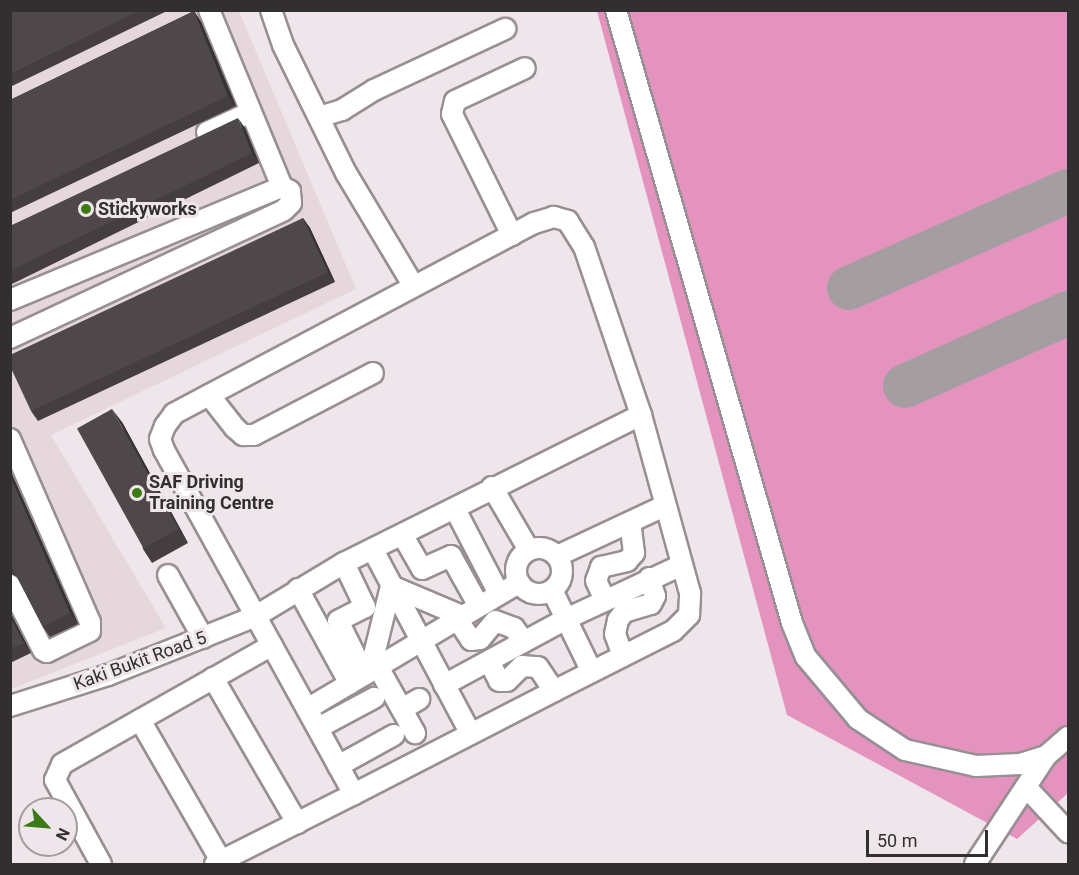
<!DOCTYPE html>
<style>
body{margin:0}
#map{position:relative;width:1079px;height:875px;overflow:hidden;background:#eee6ea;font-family:Roboto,sans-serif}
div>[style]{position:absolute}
.built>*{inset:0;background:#e6d7dd}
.forest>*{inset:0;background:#e493bf}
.taxiway>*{height:44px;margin:-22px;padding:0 22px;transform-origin:22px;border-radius:22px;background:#a49ea1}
.roads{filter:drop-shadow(2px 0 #978f93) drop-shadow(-2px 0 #978f93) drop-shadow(0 2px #978f93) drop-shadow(0 -2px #978f93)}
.minor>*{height:20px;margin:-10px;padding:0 10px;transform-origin:10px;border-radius:10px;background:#fff}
.minor>.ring{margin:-10px;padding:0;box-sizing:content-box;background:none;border:20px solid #fff;border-radius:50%}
.wall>*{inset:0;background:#443e40}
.shaded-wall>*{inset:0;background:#373234}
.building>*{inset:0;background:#4f484b;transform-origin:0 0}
.dots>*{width:16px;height:16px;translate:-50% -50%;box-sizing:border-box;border:3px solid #eee6ea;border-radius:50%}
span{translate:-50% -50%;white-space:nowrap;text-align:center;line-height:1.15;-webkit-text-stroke:6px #eee6ea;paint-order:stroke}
.poi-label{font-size:18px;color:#322f31;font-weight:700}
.left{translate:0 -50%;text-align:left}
.street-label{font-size:18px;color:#322f31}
.frame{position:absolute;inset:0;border:12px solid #322f31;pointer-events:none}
.north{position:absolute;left:18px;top:797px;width:60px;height:60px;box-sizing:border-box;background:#eee6ea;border:2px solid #a39da0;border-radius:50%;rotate:116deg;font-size:16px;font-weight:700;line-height:24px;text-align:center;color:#322f31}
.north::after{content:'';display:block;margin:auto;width:21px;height:27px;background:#3c7a16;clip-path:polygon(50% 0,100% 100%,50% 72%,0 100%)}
.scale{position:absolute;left:866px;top:830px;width:122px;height:27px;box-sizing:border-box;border:3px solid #322f31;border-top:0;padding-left:8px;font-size:18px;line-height:21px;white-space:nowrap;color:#322f31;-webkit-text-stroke:4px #eee6ea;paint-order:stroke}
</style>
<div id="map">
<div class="built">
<div style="clip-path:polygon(11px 11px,239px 11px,356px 289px,51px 435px,166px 628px,11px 689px)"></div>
</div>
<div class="forest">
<div style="clip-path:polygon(597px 11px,1068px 11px,1068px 793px,1017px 839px,787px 715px)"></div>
</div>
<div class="taxiway">
<div style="left:849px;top:288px;width:240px;rotate:-23.9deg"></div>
<div style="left:905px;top:386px;width:179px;rotate:-24.1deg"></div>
</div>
<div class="roads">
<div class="minor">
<div style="left:271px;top:10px;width:37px;rotate:71deg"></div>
<div style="left:283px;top:45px;width:143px;rotate:63.8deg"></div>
<div style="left:346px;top:173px;width:131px;rotate:59.1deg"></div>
<div style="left:616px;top:10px;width:638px;rotate:73.98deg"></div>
<div style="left:792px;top:623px;width:37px;rotate:68deg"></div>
<div style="left:806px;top:657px;width:81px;rotate:50deg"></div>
<div style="left:858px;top:719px;width:56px;rotate:33.4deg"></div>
<div style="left:905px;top:750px;width:73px;rotate:12.7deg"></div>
<div style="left:976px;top:766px;width:44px;rotate:-2.6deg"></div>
<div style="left:1020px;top:764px;width:27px;rotate:-17deg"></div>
<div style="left:319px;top:117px;width:24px;rotate:-17deg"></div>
<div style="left:342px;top:110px;width:38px;rotate:-32deg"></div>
<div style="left:374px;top:90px;width:145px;rotate:-25deg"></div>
<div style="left:207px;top:132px;width:48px;rotate:-24.4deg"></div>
<div style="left:512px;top:235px;width:135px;rotate:-116.4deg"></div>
<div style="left:452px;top:114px;width:13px;rotate:-77deg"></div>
<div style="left:455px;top:101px;width:77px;rotate:-25.2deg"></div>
<div style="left:10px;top:300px;width:295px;rotate:-22.6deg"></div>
<div style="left:10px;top:338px;width:302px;rotate:-25deg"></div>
<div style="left:284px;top:210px;width:10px;rotate:-45deg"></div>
<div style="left:291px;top:203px;width:12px;rotate:-95deg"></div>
<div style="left:290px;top:191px;width:9px;rotate:-153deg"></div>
<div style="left:282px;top:187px;width:191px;rotate:-112.4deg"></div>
<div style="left:209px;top:395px;width:42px;rotate:51.8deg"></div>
<div style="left:235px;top:428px;width:11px;rotate:41deg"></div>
<div style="left:243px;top:435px;width:11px"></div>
<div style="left:254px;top:435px;width:134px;rotate:-27.5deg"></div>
<div style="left:10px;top:439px;width:200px;rotate:66.4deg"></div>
<div style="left:90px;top:622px;width:9px;rotate:90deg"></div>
<div style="left:90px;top:631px;width:48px;rotate:154deg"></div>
<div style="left:47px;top:652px;width:4px;rotate:-153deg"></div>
<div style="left:43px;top:650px;width:73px;rotate:-116.9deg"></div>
<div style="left:492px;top:487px;width:73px;rotate:59.6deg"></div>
<div style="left:455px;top:509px;width:96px;rotate:62.6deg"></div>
<div style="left:403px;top:536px;width:38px;rotate:60deg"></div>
<div style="left:422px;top:569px;width:32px;rotate:-24deg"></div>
<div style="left:451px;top:556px;width:57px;rotate:60.8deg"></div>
<div class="ring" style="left:516px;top:548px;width:26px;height:26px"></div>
<div style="left:373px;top:550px;width:208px;rotate:62deg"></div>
<div style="left:557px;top:556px;width:118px;rotate:-25deg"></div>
<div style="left:344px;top:563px;width:49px;rotate:64.5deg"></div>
<div style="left:365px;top:607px;width:30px;rotate:153deg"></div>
<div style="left:338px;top:621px;width:60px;rotate:63.4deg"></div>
<div style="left:168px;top:575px;width:72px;rotate:60.9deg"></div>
<div style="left:391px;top:586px;width:77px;rotate:22.9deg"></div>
<div style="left:298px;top:589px;width:108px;rotate:61.3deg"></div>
<div style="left:552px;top:590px;width:91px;rotate:64deg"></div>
<div style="left:605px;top:600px;width:21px;rotate:-115deg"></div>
<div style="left:596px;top:581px;width:15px;rotate:-70deg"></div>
<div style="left:601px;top:567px;width:27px;rotate:-13deg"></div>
<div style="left:627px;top:561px;width:11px;rotate:-49deg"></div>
<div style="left:634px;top:553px;width:31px;rotate:-97deg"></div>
<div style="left:457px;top:619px;width:25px;rotate:56deg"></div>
<div style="left:471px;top:640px;width:9px;rotate:-6deg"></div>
<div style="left:480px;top:639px;width:23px;rotate:-50deg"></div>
<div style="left:495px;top:621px;width:20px;rotate:20deg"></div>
<div style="left:514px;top:628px;width:17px;rotate:54deg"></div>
<div style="left:623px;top:656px;width:23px;rotate:-110deg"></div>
<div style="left:615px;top:634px;width:14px;rotate:-78deg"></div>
<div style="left:618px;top:620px;width:10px;rotate:-53deg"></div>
<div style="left:624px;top:612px;width:28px;rotate:-17deg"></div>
<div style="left:651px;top:604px;width:9px;rotate:-63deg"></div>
<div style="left:655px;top:596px;width:19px;rotate:-108deg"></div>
<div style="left:489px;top:661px;width:22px;rotate:63deg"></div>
<div style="left:499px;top:681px;width:8px"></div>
<div style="left:507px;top:681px;width:21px;rotate:-45deg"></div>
<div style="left:522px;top:666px;width:16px;rotate:4deg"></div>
<div style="left:538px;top:667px;width:29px;rotate:56deg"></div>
<div style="left:378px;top:667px;width:76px;rotate:60.7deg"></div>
<div style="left:370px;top:671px;width:88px;rotate:-76.1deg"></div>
<div style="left:213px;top:678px;width:168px;rotate:59.9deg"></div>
<div style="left:444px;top:685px;width:139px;rotate:-28.4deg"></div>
<div style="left:566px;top:619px;width:128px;rotate:-25deg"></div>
<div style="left:10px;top:706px;width:103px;rotate:-17.6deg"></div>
<div style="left:108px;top:675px;width:159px;rotate:-21.7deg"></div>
<div style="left:256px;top:616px;width:103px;rotate:-31.1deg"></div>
<div style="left:344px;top:563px;width:332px;rotate:-26.5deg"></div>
<div style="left:307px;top:709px;width:246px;rotate:-30.8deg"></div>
<div style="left:402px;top:709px;width:20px;rotate:-30deg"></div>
<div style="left:140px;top:720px;width:163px;rotate:60.1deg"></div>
<div style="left:318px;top:728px;width:64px;rotate:-28.2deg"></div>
<div style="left:338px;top:766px;width:64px;rotate:-29deg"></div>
<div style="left:1026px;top:787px;width:62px;rotate:47deg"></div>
<div style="left:101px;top:864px;width:96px;rotate:-118.7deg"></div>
<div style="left:55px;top:780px;width:17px;rotate:-66deg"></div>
<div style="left:62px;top:764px;width:241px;rotate:-29.5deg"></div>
<div style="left:215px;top:864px;width:156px;rotate:-26.7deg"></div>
<div style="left:354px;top:794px;width:225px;rotate:-27.2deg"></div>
<div style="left:554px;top:691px;width:133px;rotate:-26.8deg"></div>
<div style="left:673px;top:631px;width:23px;rotate:-45deg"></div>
<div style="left:689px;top:615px;width:22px;rotate:-87deg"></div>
<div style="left:690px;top:593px;width:185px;rotate:-105.4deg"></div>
<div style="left:641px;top:415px;width:177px;rotate:-108.7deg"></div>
<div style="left:584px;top:247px;width:31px;rotate:-122deg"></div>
<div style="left:568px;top:221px;width:15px;rotate:-164deg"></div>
<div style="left:554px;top:217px;width:21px;rotate:163deg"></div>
<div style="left:534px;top:223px;width:408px;rotate:152.1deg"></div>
<div style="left:174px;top:414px;width:15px;rotate:127deg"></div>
<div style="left:165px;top:426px;width:14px;rotate:111deg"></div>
<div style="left:160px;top:439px;width:12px;rotate:70deg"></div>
<div style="left:164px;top:450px;width:393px;rotate:61.1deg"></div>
<div style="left:975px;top:864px;width:129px;rotate:-56.7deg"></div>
<div style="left:1046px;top:756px;width:29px;rotate:-41deg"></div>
</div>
</div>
<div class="wall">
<div style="clip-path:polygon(10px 10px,169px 10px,10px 87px)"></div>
<div style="clip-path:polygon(194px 11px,201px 22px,236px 106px,10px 213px,10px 100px)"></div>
<div style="clip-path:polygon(245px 128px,259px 163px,10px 285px,10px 226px)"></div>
<div style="clip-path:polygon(303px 218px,310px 228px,335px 282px,38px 421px,31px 411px)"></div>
<div style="clip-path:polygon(122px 422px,188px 543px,152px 563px,143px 549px)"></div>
<div style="clip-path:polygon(10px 470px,78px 624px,50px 637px,43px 627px,17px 577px,10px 573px)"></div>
<div style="clip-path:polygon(10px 612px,31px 653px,10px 663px)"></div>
</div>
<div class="shaded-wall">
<div style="clip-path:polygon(194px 11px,201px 22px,236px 106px,228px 96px)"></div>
<div style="clip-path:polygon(238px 118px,245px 128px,259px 163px,252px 153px)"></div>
<div style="clip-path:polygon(303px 218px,310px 228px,335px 282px,328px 272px)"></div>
<div style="clip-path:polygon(112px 409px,122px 422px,188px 543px,179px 529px)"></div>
<div style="clip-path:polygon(10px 470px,78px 624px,70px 613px,10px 476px)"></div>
<div style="clip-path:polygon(10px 612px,31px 653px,24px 643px,10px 616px)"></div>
</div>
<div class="building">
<div style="clip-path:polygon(10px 10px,140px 10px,10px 74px)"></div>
<div style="clip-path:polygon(194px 11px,228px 96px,10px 200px,10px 100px)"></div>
<div style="clip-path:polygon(238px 118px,252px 153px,10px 271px,10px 226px)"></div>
<div style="clip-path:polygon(303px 218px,328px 272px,31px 411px,10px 366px,10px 355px)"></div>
<div style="left:112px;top:409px;width:137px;height:40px;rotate:61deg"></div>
<div style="clip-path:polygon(10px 476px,70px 613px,43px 627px,13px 569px,10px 567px)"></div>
<div style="clip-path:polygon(10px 616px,24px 643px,10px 649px)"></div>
</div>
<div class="dots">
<div style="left:86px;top:209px;background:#3c7a16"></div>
<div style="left:137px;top:493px;background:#3c7a16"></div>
</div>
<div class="poi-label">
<span class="left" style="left:98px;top:209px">Stickyworks</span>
<span class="left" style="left:149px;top:493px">SAF Driving<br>Training Centre</span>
</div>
<div class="street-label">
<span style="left:140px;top:661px;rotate:-20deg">Kaki Bukit Road 5</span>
</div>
<div class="frame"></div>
<div class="north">N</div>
<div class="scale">50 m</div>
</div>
